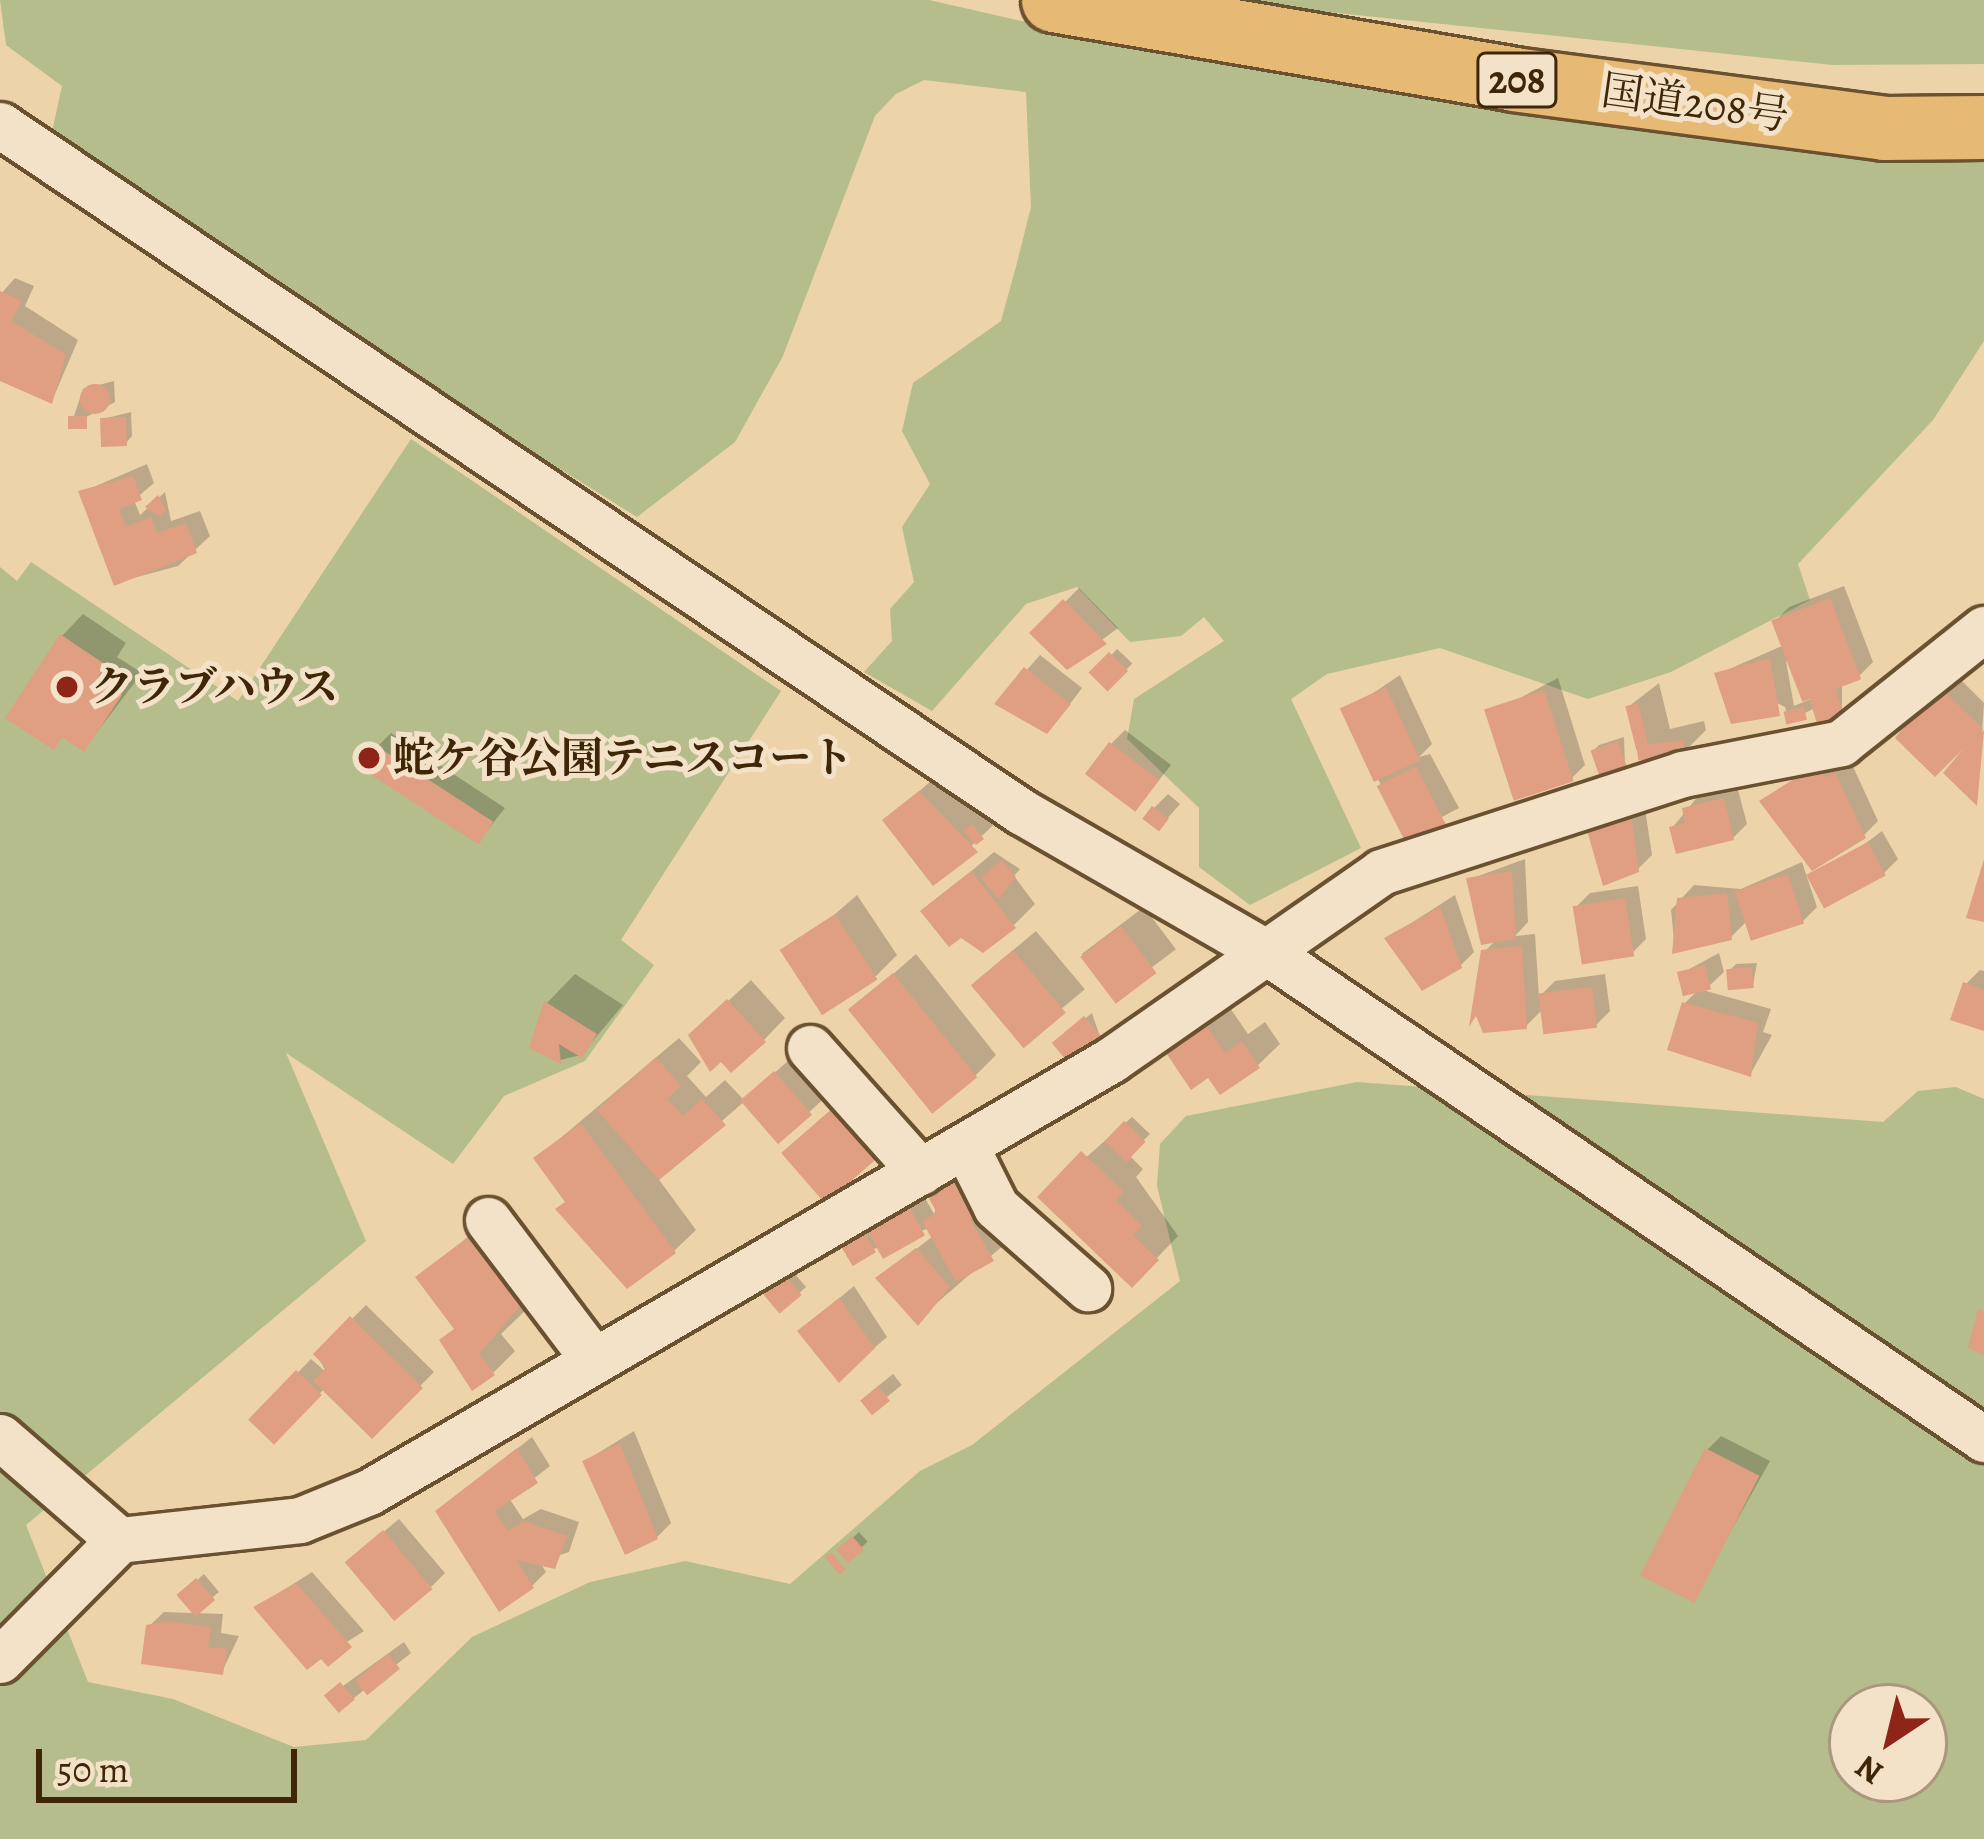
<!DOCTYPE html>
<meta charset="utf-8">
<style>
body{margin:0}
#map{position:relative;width:1984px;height:1839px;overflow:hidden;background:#ecd3aa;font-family:Alegreya,"Noto Serif JP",serif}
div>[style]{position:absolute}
.green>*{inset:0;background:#b4bd8b}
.shadow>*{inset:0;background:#0003;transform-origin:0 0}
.building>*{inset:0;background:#e09e83;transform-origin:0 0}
.round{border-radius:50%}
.roads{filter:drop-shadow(3px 0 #6a5130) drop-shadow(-3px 0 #6a5130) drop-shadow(0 3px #6a5130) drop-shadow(0 -3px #6a5130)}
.minor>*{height:45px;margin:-22.5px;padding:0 22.5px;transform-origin:22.5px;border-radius:22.5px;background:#f3e2c8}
.highway>*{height:63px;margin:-31.5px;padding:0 31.5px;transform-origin:31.5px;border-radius:31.5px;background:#e6ba75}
.dots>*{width:33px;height:33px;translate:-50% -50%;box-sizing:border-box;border:6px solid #f3e2c8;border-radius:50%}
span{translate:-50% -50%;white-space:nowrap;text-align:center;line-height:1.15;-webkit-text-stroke:10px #f3e2c8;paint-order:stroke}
.shield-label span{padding:3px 9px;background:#f3e2c8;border:3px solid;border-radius:9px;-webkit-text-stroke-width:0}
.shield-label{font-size:39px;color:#3e2607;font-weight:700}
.street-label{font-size:42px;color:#3e2607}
.poi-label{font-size:42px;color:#3e2607;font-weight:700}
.left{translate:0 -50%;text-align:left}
.north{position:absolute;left:1828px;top:1683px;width:120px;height:120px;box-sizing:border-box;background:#f3e2c8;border:3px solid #ab977b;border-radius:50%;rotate:215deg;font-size:33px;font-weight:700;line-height:48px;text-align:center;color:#3e2607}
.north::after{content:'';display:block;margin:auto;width:42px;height:54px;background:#8f2418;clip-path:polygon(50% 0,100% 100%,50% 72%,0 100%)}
.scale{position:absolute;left:36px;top:1749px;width:261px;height:54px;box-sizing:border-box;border:6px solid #3e2607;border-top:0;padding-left:15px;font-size:36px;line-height:42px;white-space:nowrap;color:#3e2607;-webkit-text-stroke:9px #f3e2c8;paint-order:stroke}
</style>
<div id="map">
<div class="green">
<div style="clip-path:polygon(0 0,929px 0,1183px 58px,1984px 149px,1984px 341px,1933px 420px,1798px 564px,1810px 600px,1671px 672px,1588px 699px,1440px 648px,1327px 674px,1291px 699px,1361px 848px,1250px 905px,1199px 867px,1199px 808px,1127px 739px,1134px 699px,1224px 641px,1204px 617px,1181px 636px,1130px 642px,1077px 587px,1026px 604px,932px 711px,864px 672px,892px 641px,890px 609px,914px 582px,902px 527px,930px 484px,902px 431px,913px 383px,1001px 321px,1017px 263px,1031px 207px,1026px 92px,924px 80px,896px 94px,875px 116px,783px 356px,735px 442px,637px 517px,48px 150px,62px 86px,6px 45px)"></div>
<div style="clip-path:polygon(1213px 0,1984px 0,1984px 64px,1833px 65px)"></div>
<div style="clip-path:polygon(evenodd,411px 439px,781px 691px,621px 940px,654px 965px,585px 1061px,504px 1096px,453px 1164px,286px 1053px,366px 1241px,26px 1525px,88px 1682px,173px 1699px,294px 1747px,366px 1740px,472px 1637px,590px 1582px,685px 1561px,790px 1584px,920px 1471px,972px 1445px,1180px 1281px,1157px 1186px,1160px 1144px,1186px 1116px,1357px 1082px,1883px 1122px,1918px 1091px,1956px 1087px,1984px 1099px,1984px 1839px,0 1839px,0 567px,17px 581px,31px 562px,238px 701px,411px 439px,1852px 1707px,1924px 1707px,1924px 1779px,1852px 1779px,1852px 1707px)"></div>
</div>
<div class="shadow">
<div style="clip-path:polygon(15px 278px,34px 286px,25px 306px,78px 340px,52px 401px,0 378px,0 295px)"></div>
<div style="clip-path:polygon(114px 381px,115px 402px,71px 425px,83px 389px)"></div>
<div style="clip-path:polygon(131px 412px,132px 436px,126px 443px,103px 419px)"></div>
<div style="clip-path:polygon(147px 464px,154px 483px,134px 500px,140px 515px,165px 492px,171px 521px,200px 511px,210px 536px,178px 566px,115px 583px,82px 492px)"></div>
<div style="clip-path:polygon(1844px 586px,1873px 662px,1859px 676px,1786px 661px,1794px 706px,1842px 686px,1842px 713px,1815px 708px,1789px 721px,1785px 707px,1718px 674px,1784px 645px,1775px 621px,1789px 607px)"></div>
<div style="clip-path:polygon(1079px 588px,1118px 628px,1067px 666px,1034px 633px)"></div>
<div style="clip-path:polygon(83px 614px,126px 643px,117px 657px,142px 673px,84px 749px,64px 735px,53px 746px,62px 636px)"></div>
<div style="left:1117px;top:649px;width:21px;height:33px;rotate:43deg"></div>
<div style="clip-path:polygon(1040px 655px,1082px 688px,1061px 716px,998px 703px)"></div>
<div style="clip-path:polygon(1954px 673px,1984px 703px,1977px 802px,1970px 738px,1899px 738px)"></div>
<div style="clip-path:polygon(1400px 675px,1432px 744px,1419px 757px,1430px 754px,1459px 808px,1406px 836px,1345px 712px)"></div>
<div style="clip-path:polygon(1558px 678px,1585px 765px,1571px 779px,1489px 714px)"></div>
<div style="clip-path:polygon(1659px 683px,1670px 729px,1704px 721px,1706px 730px,1684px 752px,1643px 761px,1628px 707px)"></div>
<div style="clip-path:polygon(1125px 730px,1171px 765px,1148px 794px,1111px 744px)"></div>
<div style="clip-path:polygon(391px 733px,505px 808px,478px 842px,377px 747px)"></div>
<div style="clip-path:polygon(1624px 737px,1625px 765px,1593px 751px,1599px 745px)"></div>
<div style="clip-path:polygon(1832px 752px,1841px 766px,1850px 760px,1878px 821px,1864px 835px,1763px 801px)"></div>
<div style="clip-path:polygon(942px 771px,984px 815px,1002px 798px,1011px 808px,934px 882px,886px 821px)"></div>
<div style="clip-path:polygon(1737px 786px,1747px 824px,1733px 838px,1672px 828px,1699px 795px)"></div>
<div style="clip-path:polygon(1168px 794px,1180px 804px,1159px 828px,1154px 808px)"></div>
<div style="clip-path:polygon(1644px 802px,1652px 855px,1638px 869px,1588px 821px)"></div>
<div style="clip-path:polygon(1882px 831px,1898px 859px,1884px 873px,1814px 882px)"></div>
<div style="clip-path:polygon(994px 852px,1020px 869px,1014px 876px,1035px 904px,1014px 925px,924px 911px)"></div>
<div style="clip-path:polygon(1525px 859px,1528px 922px,1515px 936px,1535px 934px,1539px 997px,1555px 981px,1605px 974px,1610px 1011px,1596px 1025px,1543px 1009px,1526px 1026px,1484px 952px,1497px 939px,1470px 879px)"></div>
<div style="clip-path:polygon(1802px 862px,1817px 907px,1803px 921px,1748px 920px,1731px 937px,1675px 950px,1671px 910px,1694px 885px,1741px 889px)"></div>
<div style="clip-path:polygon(1638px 886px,1646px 939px,1632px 953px,1576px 907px,1590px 893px)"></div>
<div style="clip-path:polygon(857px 895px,897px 955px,876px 976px,787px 956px)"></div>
<div style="clip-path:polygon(1455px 895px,1474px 952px,1460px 966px,1388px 938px)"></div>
<div style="left:1144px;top:907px;width:53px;height:78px;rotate:53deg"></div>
<div style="left:1036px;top:931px;width:76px;height:81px;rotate:50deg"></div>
<div style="clip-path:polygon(1719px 953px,1724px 972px,1709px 986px,1680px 974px)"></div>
<div style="clip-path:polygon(916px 954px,996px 1055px,975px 1076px,852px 1010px)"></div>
<div style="clip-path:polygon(1757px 963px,1753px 985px,1730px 970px,1736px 964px)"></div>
<div style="clip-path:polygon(1980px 970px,1984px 971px,1984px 1028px,1966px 984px)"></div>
<div style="clip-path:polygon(575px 974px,623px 1005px,581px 1055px,560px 1060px,547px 1003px)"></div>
<div style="clip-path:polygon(751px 980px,785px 1018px,764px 1040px,714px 1014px)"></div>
<div style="clip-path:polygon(1699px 989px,1771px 1009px,1763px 1032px,1772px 1035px,1751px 1073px,1685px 1003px)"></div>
<div style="clip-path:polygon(1221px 995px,1248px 1034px,1265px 1022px,1280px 1044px,1258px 1065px,1208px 1074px,1162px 1041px)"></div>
<div style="clip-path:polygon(1092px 1013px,1099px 1034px,1062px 1037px)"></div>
<div style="clip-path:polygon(679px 1038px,701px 1062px,687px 1076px,706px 1097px,725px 1080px,744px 1100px,798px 1052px,832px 1091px,779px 1140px,745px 1101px,657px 1177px,696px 1230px,674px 1251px,568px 1200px,537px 1158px)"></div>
<div style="clip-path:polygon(1132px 1117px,1150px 1134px,1129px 1155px,1143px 1169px,1136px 1177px,1178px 1236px,1132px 1284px,1041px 1197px)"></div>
<div style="clip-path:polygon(950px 1170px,1013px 1237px,931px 1308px,879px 1278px,933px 1236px,929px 1228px,874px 1249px,843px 1244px,922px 1193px,934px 1214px)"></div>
<div style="clip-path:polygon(490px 1218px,528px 1308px,501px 1334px,515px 1351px,493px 1373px,419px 1278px)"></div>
<div style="left:793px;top:1272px;width:20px;height:34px;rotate:49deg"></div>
<div style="clip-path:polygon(854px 1286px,887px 1337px,839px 1378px,815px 1318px)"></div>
<div style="clip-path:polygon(366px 1305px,434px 1372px,372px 1435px,325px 1388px,274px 1441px,252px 1420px,311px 1359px,326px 1372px,317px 1354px)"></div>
<div style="left:893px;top:1374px;width:14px;height:20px;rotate:51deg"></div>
<div style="clip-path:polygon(634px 1431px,671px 1523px,657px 1537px,585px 1461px)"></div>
<div style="clip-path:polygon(1721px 1436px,1770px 1461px,1693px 1599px,1707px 1450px)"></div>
<div style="clip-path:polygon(532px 1437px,550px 1466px,509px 1498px,523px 1519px,541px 1509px,579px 1522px,569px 1552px,540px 1562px,546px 1572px,532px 1586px,439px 1511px)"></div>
<div style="clip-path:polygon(399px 1519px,445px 1573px,431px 1587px,363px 1549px)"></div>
<div style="left:859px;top:1532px;width:13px;height:26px;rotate:48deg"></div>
<div style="clip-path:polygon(312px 1572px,364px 1631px,308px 1667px,257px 1607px)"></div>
<div style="clip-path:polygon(204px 1574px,219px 1592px,194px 1613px,223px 1614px,221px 1633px,239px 1636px,222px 1672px,149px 1626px,164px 1612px,194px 1613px,180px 1595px)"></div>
<div style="clip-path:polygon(404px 1642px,411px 1653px,340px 1709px,329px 1696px)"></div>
</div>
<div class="building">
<div style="clip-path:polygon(0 291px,22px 301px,12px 321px,66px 355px,52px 404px,0 381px)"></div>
<div class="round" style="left:80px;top:384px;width:30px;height:30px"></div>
<div style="left:87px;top:416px;width:13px;height:19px;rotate:90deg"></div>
<div style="left:126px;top:417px;width:29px;height:26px;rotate:88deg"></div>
<div style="clip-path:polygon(133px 476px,142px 500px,119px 509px,126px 527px,151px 517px,157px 533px,186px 523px,197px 553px,114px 586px,78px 491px)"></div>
<div style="clip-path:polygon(158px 495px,166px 510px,160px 517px,145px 507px)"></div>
<div style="left:1830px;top:598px;width:87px;height:63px;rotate:69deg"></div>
<div style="clip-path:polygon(1063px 599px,1107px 644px,1067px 670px,1029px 633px)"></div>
<div style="clip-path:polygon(60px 634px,106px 665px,97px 679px,122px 695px,84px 752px,62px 737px,54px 750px,5px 718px)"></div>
<div style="left:1109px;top:652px;width:27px;height:29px;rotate:45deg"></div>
<div style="clip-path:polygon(1770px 658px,1780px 716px,1731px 724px,1714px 673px)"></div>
<div style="clip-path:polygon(1024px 667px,1071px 704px,1047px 734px,994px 704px)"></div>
<div style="clip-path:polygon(1938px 685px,1983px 729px,1972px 742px,1984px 730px,1977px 806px,1943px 773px,1963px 749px,1935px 777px,1895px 738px)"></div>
<div style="left:1386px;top:687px;width:81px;height:51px;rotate:65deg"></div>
<div style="left:1544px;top:690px;width:96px;height:63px;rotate:72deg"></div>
<div style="left:1836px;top:690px;width:27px;height:28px;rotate:73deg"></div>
<div style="left:1638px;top:703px;width:45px;height:13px;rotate:76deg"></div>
<div style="left:1804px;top:707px;width:13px;height:21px;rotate:77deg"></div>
<div style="left:1683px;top:740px;width:14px;height:47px;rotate:82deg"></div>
<div style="left:1618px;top:741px;width:28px;height:29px;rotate:71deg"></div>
<div style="left:1109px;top:742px;width:63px;height:40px;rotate:37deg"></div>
<div style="left:375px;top:745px;width:141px;height:27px;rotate:33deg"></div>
<div style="clip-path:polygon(1818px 764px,1826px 778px,1835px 772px,1866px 838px,1812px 871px,1759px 801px)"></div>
<div style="left:1416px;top:766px;width:66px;height:44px;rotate:63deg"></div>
<div style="clip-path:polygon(919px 791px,978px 852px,933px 886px,882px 820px)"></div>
<div style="clip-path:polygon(1724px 798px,1734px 840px,1676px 854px,1669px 827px,1685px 823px,1682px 808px)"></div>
<div style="left:1152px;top:806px;width:21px;height:16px;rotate:37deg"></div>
<div style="clip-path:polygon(1631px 814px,1639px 872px,1603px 886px,1584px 820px)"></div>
<div style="clip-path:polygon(972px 824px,984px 839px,976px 845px,963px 831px)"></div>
<div style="left:1868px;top:842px;width:38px;height:70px;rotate:62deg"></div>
<div style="clip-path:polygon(1984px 859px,1984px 922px,1966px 918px)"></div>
<div style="clip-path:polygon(1002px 860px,1016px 877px,998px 899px,981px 878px)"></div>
<div style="clip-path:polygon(971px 871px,1016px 928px,983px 953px,961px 938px,949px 947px,920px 911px)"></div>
<div style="clip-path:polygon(1512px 871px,1516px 939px,1481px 945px,1466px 878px)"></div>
<div style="left:1788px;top:874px;width:52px;height:56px;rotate:72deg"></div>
<div style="clip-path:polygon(1727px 893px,1732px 940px,1672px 954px,1677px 898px)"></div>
<div style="left:1625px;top:898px;width:59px;height:53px;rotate:81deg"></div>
<div style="clip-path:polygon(1440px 907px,1462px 968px,1422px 991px,1384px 938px)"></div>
<div style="left:835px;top:914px;width:78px;height:66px;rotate:57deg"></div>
<div style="left:1121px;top:926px;width:59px;height:51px;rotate:53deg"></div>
<div style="clip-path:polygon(1522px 946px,1527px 1029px,1483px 1033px,1476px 1016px,1469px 1027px,1481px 950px)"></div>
<div style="left:1013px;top:950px;width:82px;height:55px;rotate:50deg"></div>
<div style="left:1705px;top:965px;width:25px;height:29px;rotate:76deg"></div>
<div style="left:1752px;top:967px;width:21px;height:26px;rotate:85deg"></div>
<div style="left:893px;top:973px;width:134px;height:58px;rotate:51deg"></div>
<div style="clip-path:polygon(1963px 982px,1984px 990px,1984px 1031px,1950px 1020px)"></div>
<div style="left:1592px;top:987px;width:41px;height:54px;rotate:83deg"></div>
<div style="clip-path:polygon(727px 999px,766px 1042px,731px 1073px,721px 1062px,710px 1072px,688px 1035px)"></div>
<div style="clip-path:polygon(544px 1001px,597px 1034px,582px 1058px,559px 1044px,561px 1064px,529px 1048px)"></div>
<div style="clip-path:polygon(1682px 1002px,1758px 1023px,1751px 1077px,1667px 1050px)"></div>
<div style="clip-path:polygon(1198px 1014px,1225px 1053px,1242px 1041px,1260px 1068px,1220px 1095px,1208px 1078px,1191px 1090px,1158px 1041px)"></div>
<div style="left:1084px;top:1016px;width:26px;height:42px;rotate:50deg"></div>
<div style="clip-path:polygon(656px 1057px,681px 1086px,667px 1099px,683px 1116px,702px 1099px,726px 1125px,659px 1180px,597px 1110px)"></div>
<div style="left:774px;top:1071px;width:58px;height:45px;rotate:49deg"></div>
<div style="left:834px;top:1107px;width:67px;height:70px;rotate:49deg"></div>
<div style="left:1124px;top:1121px;width:30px;height:28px;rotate:44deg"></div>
<div style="clip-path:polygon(581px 1123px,676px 1253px,627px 1289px,555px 1209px,565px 1202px,533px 1158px)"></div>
<div style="clip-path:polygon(1081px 1151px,1124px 1192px,1116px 1200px,1142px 1226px,1133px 1235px,1159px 1260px,1132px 1288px,1037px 1197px)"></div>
<div style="clip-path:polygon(949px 1177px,980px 1214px,970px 1219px,994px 1261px,956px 1282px,922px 1221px,937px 1213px,925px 1191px)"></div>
<div style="left:908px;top:1205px;width:35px;height:48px;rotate:61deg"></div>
<div style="left:862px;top:1229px;width:27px;height:27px;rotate:59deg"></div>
<div style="clip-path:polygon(467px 1238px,522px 1304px,479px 1354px,495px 1375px,472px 1391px,439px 1340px,454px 1329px,415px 1277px)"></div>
<div style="clip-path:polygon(916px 1248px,950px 1287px,918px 1326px,875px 1278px)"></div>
<div style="left:785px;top:1275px;width:26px;height:29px;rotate:50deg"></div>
<div style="clip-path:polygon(839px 1298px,875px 1348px,839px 1383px,797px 1331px)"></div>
<div style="clip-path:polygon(1978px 1309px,1984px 1312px,1984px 1355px,1968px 1348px)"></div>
<div style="clip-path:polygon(350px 1316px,423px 1388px,372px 1439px,313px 1381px,326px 1368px,313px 1354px)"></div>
<div style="left:296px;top:1370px;width:36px;height:69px;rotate:44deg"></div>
<div style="left:878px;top:1386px;width:19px;height:23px;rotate:51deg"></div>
<div style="clip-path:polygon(620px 1443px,658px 1539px,625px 1555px,582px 1461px)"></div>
<div style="clip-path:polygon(517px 1448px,538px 1483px,495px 1511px,508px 1531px,524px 1521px,567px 1536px,555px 1569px,516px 1560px,534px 1588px,499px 1612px,435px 1511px)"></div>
<div style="left:1705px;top:1448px;width:61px;height:143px;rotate:27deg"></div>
<div style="left:383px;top:1530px;width:77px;height:50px;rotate:50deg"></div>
<div style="left:852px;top:1536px;width:18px;height:21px;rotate:49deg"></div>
<div style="left:831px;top:1552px;width:23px;height:8px;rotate:50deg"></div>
<div style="left:196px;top:1578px;width:29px;height:26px;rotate:49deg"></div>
<div style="clip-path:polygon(296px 1583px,352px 1647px,328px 1667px,321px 1659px,307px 1670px,253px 1607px)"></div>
<div style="clip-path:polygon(168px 1621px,211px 1627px,208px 1647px,227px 1649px,223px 1675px,141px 1664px,146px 1625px)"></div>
<div style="left:388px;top:1654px;width:19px;height:42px;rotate:51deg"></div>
<div style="left:340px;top:1682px;width:23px;height:21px;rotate:50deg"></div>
</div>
<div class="roads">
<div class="minor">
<div style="left:0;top:125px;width:1231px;rotate:33.91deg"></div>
<div style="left:1022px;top:812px;width:287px;rotate:29.9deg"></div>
<div style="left:1271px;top:955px;width:862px;rotate:34.17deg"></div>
<div style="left:810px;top:1048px;width:166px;rotate:48.2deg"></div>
<div style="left:966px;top:1147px;width:67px;rotate:63.4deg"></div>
<div style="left:996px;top:1207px;width:123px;rotate:41.4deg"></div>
<div style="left:488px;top:1220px;width:174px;rotate:52.9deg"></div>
<div style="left:0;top:1437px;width:157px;rotate:40.9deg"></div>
<div style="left:0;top:1660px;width:169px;rotate:-45.2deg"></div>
<div style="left:119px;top:1540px;width:182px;rotate:-6.3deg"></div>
<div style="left:300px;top:1520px;width:74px;rotate:-22.1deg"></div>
<div style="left:369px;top:1492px;width:859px;rotate:-30.21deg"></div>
<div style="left:1111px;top:1060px;width:329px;rotate:-34.8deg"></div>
<div style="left:1381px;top:872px;width:317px;rotate:-18deg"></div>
<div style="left:1682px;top:774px;width:162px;rotate:-11deg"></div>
<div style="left:1841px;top:743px;width:183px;rotate:-38.6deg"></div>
</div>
<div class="highway">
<div style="left:1053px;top:0;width:467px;rotate:9.7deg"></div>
<div style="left:1513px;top:79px;width:374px;rotate:7.5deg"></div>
<div style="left:1884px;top:128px;width:100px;rotate:-0.6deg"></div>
</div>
</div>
<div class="dots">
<div style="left:67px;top:687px;background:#8f2418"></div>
<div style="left:369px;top:758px;background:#8f2418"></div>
</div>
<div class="shield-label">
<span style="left:1517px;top:80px">208</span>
</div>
<div class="street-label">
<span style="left:1695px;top:103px;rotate:8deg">国道208号</span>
</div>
<div class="poi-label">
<span class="left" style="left:91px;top:687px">クラブハウス</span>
<span class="left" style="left:393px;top:758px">蛇ケ谷公園テニスコート</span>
</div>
<div class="north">N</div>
<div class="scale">50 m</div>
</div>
